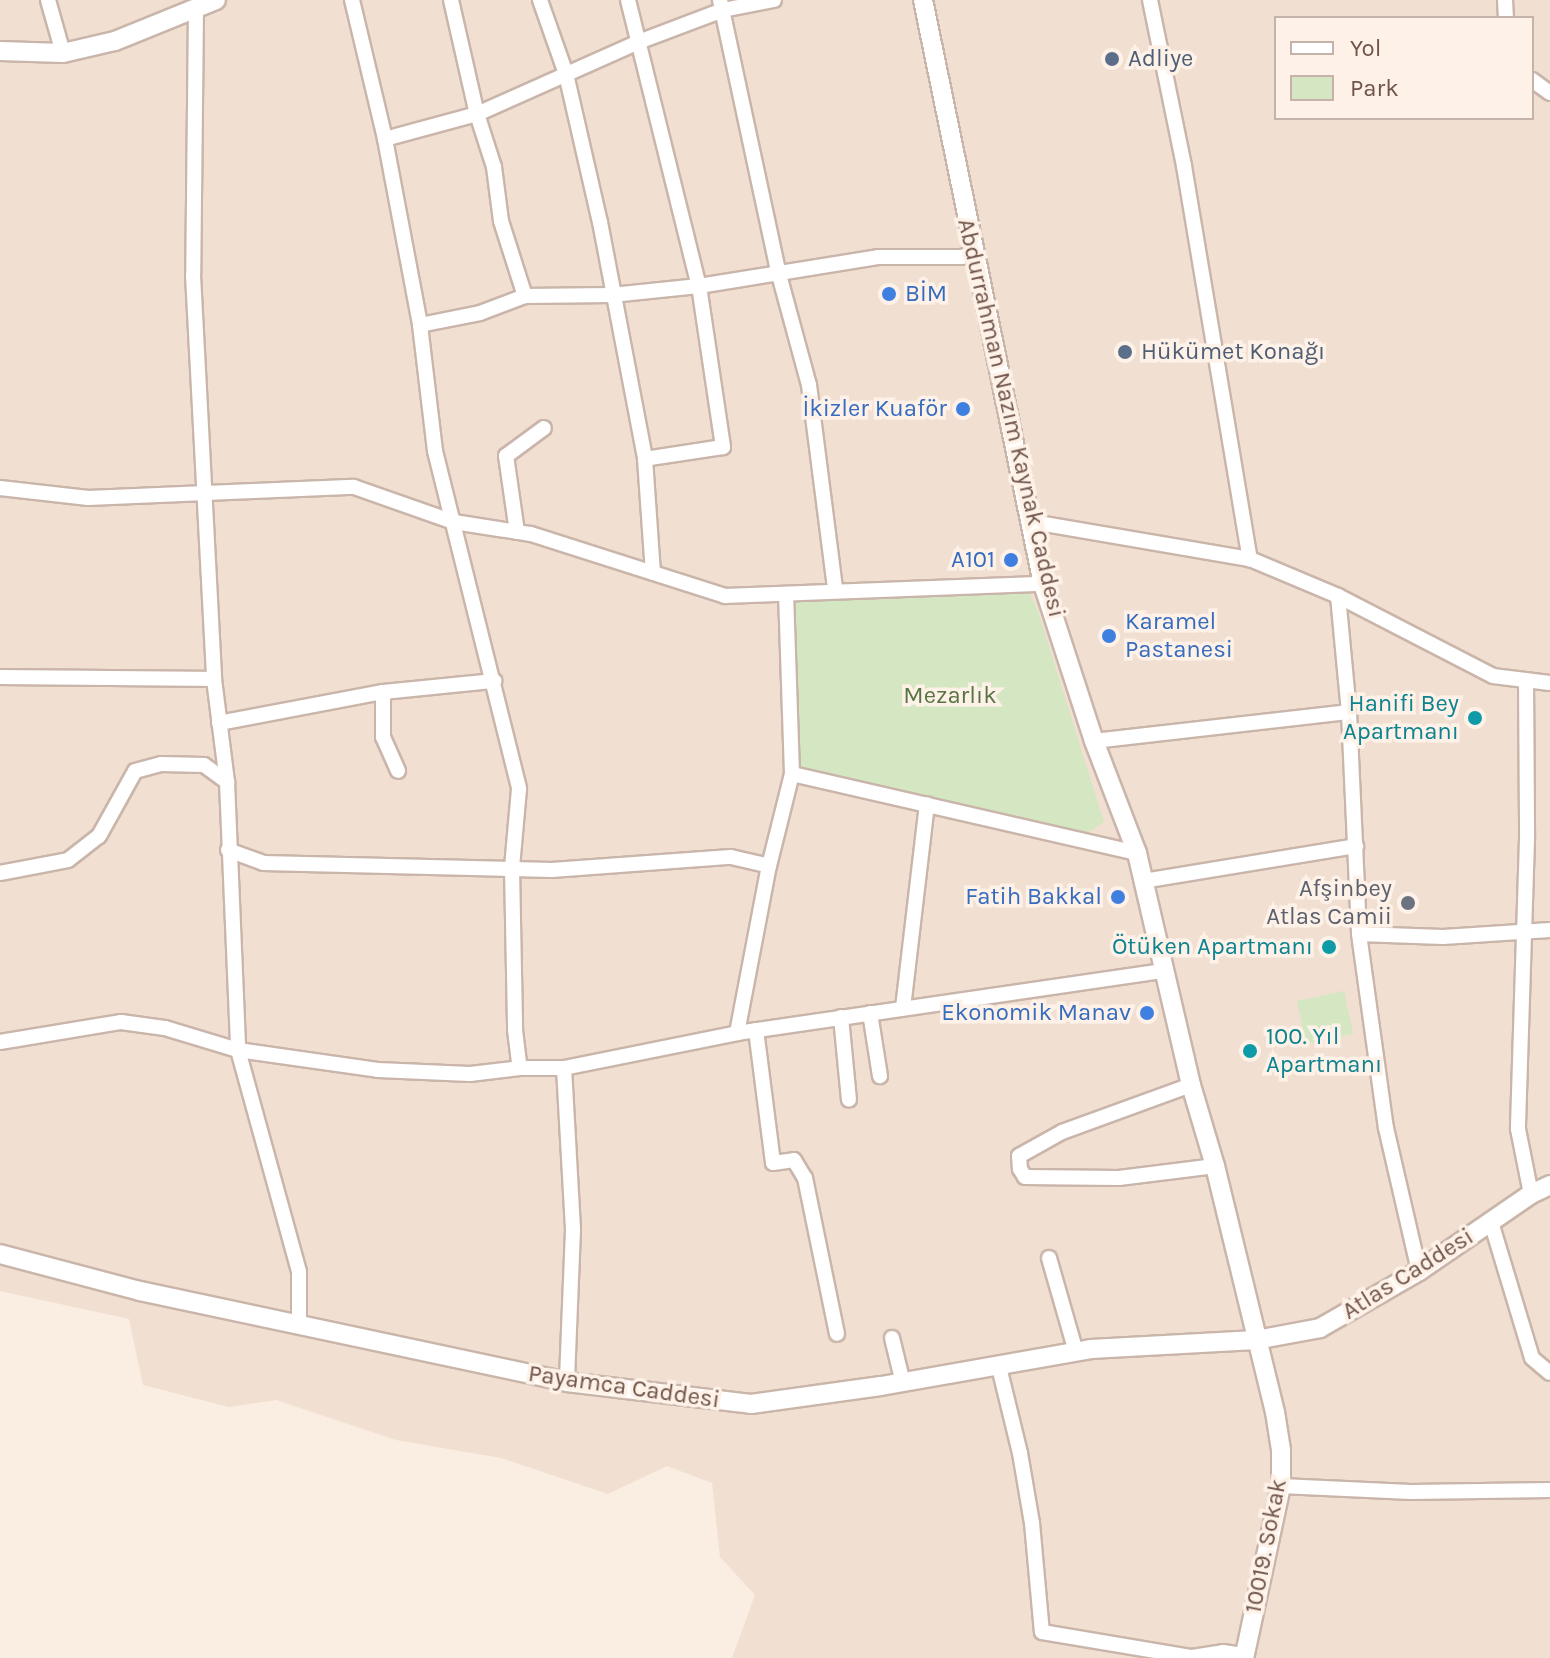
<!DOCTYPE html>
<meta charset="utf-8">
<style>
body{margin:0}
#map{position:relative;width:1550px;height:1658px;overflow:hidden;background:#faeee2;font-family:Karla,sans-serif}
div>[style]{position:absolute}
.residential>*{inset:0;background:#f1dfd1}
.green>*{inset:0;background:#d5e6c2;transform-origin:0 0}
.roads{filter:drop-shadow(2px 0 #cab5aa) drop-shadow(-2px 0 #cab5aa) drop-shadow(0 2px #cab5aa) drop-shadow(0 -2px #cab5aa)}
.minor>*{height:14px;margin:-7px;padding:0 7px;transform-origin:7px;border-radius:7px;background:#fff}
.tertiary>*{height:18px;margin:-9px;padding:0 9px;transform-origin:9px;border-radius:9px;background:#fff}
.dots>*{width:22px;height:22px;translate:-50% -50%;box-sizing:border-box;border:4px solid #fef2e8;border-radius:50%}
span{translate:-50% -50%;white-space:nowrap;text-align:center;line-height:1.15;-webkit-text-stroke:7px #fef2e8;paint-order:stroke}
.service-label{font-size:24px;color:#4e5e75}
.left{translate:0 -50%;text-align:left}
.shop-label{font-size:24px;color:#366cbe}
.right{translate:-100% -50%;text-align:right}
.street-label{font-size:24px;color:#70544a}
.park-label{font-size:24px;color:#577543}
.culture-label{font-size:24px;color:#0d838f}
.worship-label{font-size:24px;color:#5b616d}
.legend{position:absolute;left:1274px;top:16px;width:260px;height:104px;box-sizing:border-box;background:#fef2e8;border:2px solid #c5b3a9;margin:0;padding:10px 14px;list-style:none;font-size:24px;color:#70544a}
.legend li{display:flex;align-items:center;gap:16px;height:40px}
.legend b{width:40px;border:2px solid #c5b3a9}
</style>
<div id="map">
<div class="residential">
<div style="clip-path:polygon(evenodd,0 0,1550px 0,1550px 1658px,732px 1658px,755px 1595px,720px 1557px,712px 1483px,667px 1466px,608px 1494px,501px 1458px,396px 1440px,276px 1400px,229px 1407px,143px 1385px,129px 1319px,0 1291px,0 0,1276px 18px,1532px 18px,1532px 118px,1276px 118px,1276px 18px)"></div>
</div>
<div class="green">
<div style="clip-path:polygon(1028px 590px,1038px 611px,1104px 822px,1087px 833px,792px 774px,786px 596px)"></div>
<div style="left:1344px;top:991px;width:44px;height:48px;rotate:78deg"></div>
</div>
<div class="roads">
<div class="minor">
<div style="left:48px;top:0;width:55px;rotate:74.2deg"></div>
<div style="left:352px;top:0;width:143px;rotate:76.6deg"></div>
<div style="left:385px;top:139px;width:189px;rotate:79.3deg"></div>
<div style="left:420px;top:325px;width:127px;rotate:83.2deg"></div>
<div style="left:435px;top:451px;width:348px;rotate:76deg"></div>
<div style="left:519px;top:789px;width:79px;rotate:95.1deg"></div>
<div style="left:512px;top:868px;width:162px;rotate:88.9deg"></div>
<div style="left:515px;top:1030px;width:38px;rotate:83deg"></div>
<div style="left:451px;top:0;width:117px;rotate:77.2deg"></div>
<div style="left:477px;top:114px;width:56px;rotate:72.2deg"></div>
<div style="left:494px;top:167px;width:54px;rotate:82.6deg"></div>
<div style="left:501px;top:221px;width:79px;rotate:72.3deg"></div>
<div style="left:540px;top:0;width:78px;rotate:70.6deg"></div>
<div style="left:566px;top:74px;width:152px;rotate:77.1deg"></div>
<div style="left:600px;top:222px;width:241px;rotate:79.2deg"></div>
<div style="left:645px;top:459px;width:114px;rotate:86deg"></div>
<div style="left:628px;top:0;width:295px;rotate:76.1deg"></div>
<div style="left:699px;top:286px;width:163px;rotate:81.5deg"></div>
<div style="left:723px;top:447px;width:79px;rotate:171.3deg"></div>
<div style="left:720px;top:0;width:277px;rotate:77.9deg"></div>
<div style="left:778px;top:271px;width:118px;rotate:74.8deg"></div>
<div style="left:809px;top:385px;width:206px;rotate:82.7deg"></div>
<div style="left:1150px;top:0;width:169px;rotate:78.4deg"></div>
<div style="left:1184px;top:166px;width:399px;rotate:80.5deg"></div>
<div style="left:1505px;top:0;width:18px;rotate:87deg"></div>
<div style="left:196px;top:9px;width:266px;rotate:90.6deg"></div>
<div style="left:193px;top:275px;width:405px;rotate:87deg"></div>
<div style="left:214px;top:679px;width:104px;rotate:82.8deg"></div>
<div style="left:227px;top:782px;width:268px;rotate:87.6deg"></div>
<div style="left:238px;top:1050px;width:141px;rotate:8.1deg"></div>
<div style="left:378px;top:1070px;width:92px;rotate:2.5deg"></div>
<div style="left:470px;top:1074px;width:50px;rotate:-6.8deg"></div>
<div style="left:520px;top:1068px;width:44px"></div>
<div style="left:564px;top:1068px;width:177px;rotate:-11.4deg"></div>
<div style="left:737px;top:1033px;width:429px;rotate:-8.3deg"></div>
<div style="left:1532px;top:80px;width:22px;rotate:36deg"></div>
<div style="left:385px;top:139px;width:95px;rotate:-15.2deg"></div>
<div style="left:477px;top:114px;width:180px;rotate:-24deg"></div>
<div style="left:641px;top:41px;width:88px;rotate:-20.7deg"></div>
<div style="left:723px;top:10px;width:52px;rotate:-11.1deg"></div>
<div style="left:420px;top:325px;width:61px;rotate:-11.3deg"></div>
<div style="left:480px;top:313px;width:48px;rotate:-20.7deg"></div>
<div style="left:525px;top:296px;width:87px;rotate:-0.7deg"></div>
<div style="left:612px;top:295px;width:87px;rotate:-5.9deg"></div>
<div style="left:699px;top:286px;width:181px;rotate:-9.2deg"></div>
<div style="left:878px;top:257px;width:84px"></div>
<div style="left:962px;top:257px;width:11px;rotate:-22deg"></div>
<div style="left:0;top:488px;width:89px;rotate:6.5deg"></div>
<div style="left:88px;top:498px;width:266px;rotate:-2.4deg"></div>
<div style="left:354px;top:487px;width:106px;rotate:19.3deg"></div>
<div style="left:454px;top:522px;width:78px;rotate:8.9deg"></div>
<div style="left:531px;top:534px;width:204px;rotate:17.7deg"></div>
<div style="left:725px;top:596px;width:318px;rotate:-2.2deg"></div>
<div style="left:1033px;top:522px;width:220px;rotate:9.7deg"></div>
<div style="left:1250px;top:559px;width:95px;rotate:22.8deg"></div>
<div style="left:1338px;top:596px;width:174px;rotate:27.3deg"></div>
<div style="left:1493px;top:676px;width:57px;rotate:7deg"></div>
<div style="left:517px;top:532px;width:77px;rotate:-98.2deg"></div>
<div style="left:506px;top:456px;width:47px;rotate:-36.4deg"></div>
<div style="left:1338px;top:596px;width:117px;rotate:84.6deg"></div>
<div style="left:1349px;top:712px;width:222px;rotate:87.4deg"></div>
<div style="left:1359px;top:934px;width:196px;rotate:82.1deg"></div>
<div style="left:1386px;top:1128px;width:147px;rotate:77deg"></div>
<div style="left:0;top:677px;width:214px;rotate:0.5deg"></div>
<div style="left:1526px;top:680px;width:159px;rotate:89.6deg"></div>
<div style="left:1527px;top:839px;width:290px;rotate:91.8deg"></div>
<div style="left:1518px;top:1129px;width:66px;rotate:78.7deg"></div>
<div style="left:383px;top:692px;width:45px;rotate:90deg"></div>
<div style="left:383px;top:737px;width:37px;rotate:66deg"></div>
<div style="left:219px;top:723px;width:167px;rotate:-10.7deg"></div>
<div style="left:383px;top:692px;width:112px;rotate:-5.7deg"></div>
<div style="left:1094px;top:741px;width:257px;rotate:-6.5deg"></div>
<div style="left:792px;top:774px;width:354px;rotate:12.9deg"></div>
<div style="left:228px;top:850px;width:37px;rotate:20deg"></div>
<div style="left:263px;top:863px;width:289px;rotate:1.4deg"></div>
<div style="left:552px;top:870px;width:179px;rotate:-4.2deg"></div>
<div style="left:731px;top:857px;width:39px;rotate:13deg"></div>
<div style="left:0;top:873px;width:69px;rotate:-10.8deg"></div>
<div style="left:68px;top:860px;width:39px;rotate:-38deg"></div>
<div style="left:99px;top:836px;width:74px;rotate:-61deg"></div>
<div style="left:135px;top:771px;width:27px;rotate:-15deg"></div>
<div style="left:161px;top:764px;width:43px;rotate:1.3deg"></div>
<div style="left:204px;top:765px;width:29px;rotate:36deg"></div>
<div style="left:1143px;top:881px;width:216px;rotate:-9.3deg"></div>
<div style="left:1359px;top:934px;width:84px;rotate:2deg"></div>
<div style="left:1443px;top:937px;width:107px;rotate:-3.7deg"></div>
<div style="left:903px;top:1008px;width:205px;rotate:-83.3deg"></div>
<div style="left:870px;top:1013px;width:64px;rotate:81deg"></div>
<div style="left:841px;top:1017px;width:83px;rotate:84.5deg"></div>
<div style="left:756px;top:1030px;width:134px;rotate:82.7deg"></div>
<div style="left:773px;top:1163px;width:21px;rotate:-8deg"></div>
<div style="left:794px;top:1160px;width:21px;rotate:59deg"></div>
<div style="left:805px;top:1178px;width:159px;rotate:78.4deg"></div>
<div style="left:737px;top:1033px;width:170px;rotate:-79.2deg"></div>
<div style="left:769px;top:866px;width:95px;rotate:-76deg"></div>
<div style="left:792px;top:774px;width:178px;rotate:-91.9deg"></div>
<div style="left:0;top:1042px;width:123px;rotate:-9.4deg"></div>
<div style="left:121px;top:1022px;width:44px;rotate:7.8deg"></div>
<div style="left:165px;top:1028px;width:76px;rotate:16.8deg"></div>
<div style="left:238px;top:1050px;width:230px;rotate:74.6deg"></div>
<div style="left:299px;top:1272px;width:53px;rotate:90deg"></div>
<div style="left:564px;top:1068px;width:162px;rotate:86.8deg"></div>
<div style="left:573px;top:1230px;width:152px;rotate:92.3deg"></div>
<div style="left:1191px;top:1085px;width:137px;rotate:160deg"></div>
<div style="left:1062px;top:1132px;width:49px;rotate:150.8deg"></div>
<div style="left:1019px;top:1156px;width:13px;rotate:86deg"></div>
<div style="left:1020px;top:1169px;width:9px;rotate:58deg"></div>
<div style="left:1025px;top:1177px;width:94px;rotate:0.6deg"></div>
<div style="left:1119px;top:1178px;width:97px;rotate:-7.1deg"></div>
<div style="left:1491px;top:1222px;width:142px;rotate:73.2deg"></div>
<div style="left:1532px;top:1358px;width:23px;rotate:40deg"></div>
<div style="left:1049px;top:1258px;width:98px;rotate:74deg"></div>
<div style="left:892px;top:1338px;width:46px;rotate:76.3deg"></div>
<div style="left:999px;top:1367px;width:89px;rotate:76.3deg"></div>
<div style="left:1020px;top:1453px;width:71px;rotate:80.3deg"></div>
<div style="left:1032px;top:1523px;width:109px;rotate:84.8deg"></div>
<div style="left:1042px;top:1632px;width:152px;rotate:9.5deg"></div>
<div style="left:1192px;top:1657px;width:31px;rotate:-9deg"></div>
<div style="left:1223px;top:1652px;width:22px;rotate:8deg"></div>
<div style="left:1281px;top:1486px;width:130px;rotate:2.6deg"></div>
<div style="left:1411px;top:1492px;width:139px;rotate:-0.8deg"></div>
</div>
<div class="tertiary">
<div style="left:923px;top:0;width:596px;rotate:78.39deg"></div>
<div style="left:1043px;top:584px;width:165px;rotate:72deg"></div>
<div style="left:1094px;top:741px;width:120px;rotate:69deg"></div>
<div style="left:1137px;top:853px;width:238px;rotate:76.9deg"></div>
<div style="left:1191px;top:1085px;width:84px;rotate:73.5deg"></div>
<div style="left:1215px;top:1166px;width:253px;rotate:76.3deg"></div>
<div style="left:1275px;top:1412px;width:39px;rotate:81deg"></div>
<div style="left:1281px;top:1451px;width:35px;rotate:90deg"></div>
<div style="left:1281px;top:1486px;width:176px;rotate:102.1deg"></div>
<div style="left:0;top:51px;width:63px;rotate:1.8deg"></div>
<div style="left:63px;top:53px;width:53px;rotate:-13deg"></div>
<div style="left:115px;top:41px;width:109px;rotate:-22.1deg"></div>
<div style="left:0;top:1254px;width:145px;rotate:14.8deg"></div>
<div style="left:140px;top:1291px;width:437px;rotate:12deg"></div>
<div style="left:567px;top:1382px;width:185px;rotate:6.8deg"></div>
<div style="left:751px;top:1404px;width:131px;rotate:-7.9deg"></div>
<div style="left:881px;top:1386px;width:213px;rotate:-10deg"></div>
<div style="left:1091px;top:1349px;width:165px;rotate:-3.1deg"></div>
<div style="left:1256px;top:1340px;width:65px;rotate:-10.6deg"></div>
<div style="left:1320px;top:1328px;width:114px;rotate:-29.9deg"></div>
<div style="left:1419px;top:1271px;width:136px;rotate:-34.5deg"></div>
<div style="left:1531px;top:1194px;width:21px;rotate:-25deg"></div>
</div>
</div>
<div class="dots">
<div style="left:1112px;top:59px;background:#5c6f8a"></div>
<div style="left:889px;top:294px;background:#3f7fe0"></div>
<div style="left:1125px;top:352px;background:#5c6f8a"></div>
<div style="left:963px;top:409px;background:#3f7fe0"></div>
<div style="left:1011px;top:560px;background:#3f7fe0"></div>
<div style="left:1109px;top:636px;background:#3f7fe0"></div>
<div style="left:1475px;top:718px;background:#0f9aa8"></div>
<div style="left:1118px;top:897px;background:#3f7fe0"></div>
<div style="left:1408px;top:903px;background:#6b7280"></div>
<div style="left:1329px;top:947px;background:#0f9aa8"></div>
<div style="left:1147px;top:1013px;background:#3f7fe0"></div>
<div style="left:1250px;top:1051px;background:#0f9aa8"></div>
</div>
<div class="service-label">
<span class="left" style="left:1128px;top:59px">Adliye</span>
<span class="left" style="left:1141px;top:352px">Hükümet Konağı</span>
</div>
<div class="shop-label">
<span class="left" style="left:905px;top:294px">BİM</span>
<span class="right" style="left:947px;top:409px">İkizler Kuaför</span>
<span class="right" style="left:995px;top:560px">A101</span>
<span class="left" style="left:1125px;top:636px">Karamel<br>Pastanesi</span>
<span class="right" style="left:1102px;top:897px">Fatih Bakkal</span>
<span class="right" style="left:1131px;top:1013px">Ekonomik Manav</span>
</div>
<div class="street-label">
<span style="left:1011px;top:418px;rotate:77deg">Abdurrahman Nazım Kaynak Caddesi</span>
<span style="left:1408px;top:1274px;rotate:-32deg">Atlas Caddesi</span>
<span style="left:624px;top:1387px;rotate:8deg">Payamca Caddesi</span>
<span style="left:1266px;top:1546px;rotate:-79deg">10019. Sokak</span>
</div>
<div class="park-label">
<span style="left:950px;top:696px">Mezarlık</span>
</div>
<div class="culture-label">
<span class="right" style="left:1459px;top:718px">Hanifi Bey<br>Apartmanı</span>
<span class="right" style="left:1313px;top:947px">Ötüken Apartmanı</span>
<span class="left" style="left:1266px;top:1051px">100. Yıl<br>Apartmanı</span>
</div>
<div class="worship-label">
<span class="right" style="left:1392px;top:903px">Afşinbey<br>Atlas Camii</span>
</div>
<ul class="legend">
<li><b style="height:10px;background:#fff"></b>Yol</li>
<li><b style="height:22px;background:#d5e6c2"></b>Park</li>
</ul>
</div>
